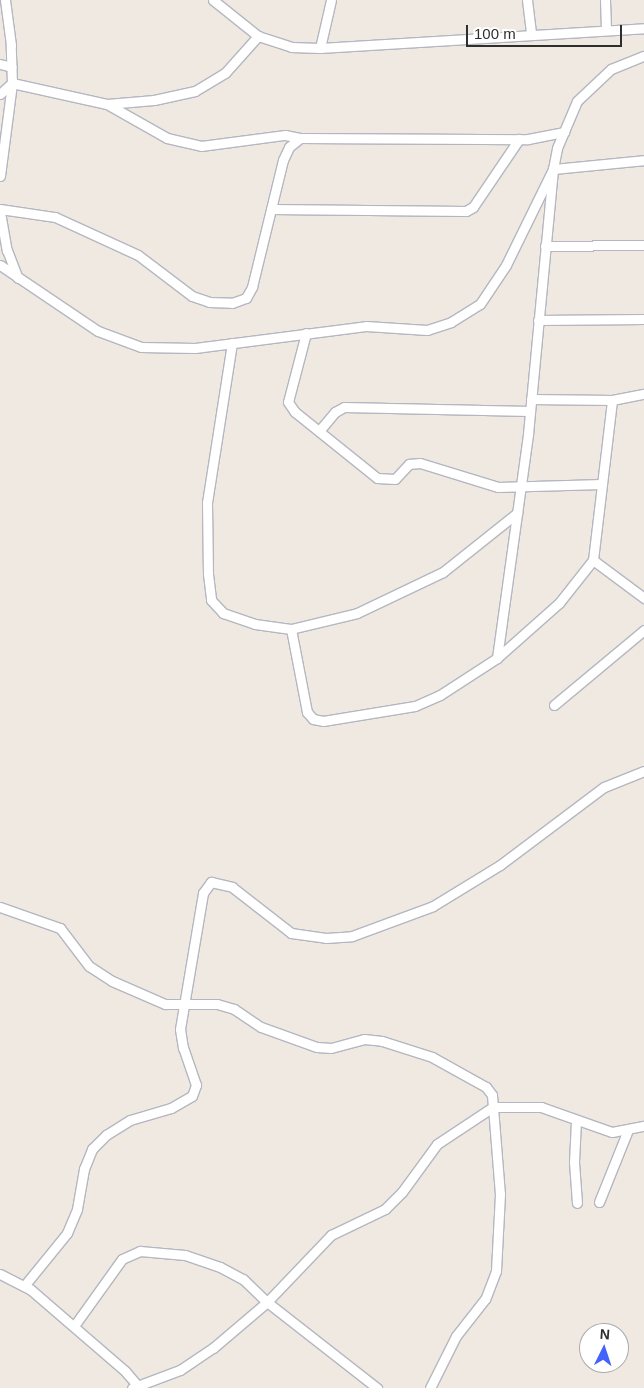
<!DOCTYPE html>
<style>
body{margin:0}
#map{position:relative;width:644px;height:1388px;overflow:hidden;background:#efe9e1;font-family:Helvetica,sans-serif}
div>[style]{position:absolute}
.roads{filter:drop-shadow(1px 0 #b4b7c1) drop-shadow(-1px 0 #b4b7c1) drop-shadow(0 1px #b4b7c1) drop-shadow(0 -1px #b4b7c1)}
.minor>*{height:9px;margin:-4.5px;padding:0 4.5px;transform-origin:4.5px;border-radius:4.5px;background:#fff}
span{translate:-50% -50%;white-space:nowrap;text-align:center;line-height:1.15;-webkit-text-stroke:5px #fff;paint-order:stroke}
.north{position:absolute;left:579px;top:1323px;width:50px;height:50px;box-sizing:border-box;background:#fff;border:1px solid #ababab;border-radius:50%;rotate:4deg;font-size:14px;font-weight:700;line-height:20px;text-align:center;color:#2e2e2e}
.north::after{content:'';display:block;margin:auto;width:18px;height:22px;background:#4264fb;clip-path:polygon(50% 0,100% 100%,50% 72%,0 100%)}
.scale{position:absolute;left:466px;top:25px;width:156px;height:22px;box-sizing:border-box;border:2px solid #2e2e2e;border-top:0;padding-left:6px;font-size:15px;line-height:18px;white-space:nowrap;color:#2e2e2e;-webkit-text-stroke:4px #fff;paint-order:stroke}
</style>
<div id="map">
<div class="roads">
<div class="minor">
<div style="left:213px;top:0;width:58px;rotate:38.7deg"></div>
<div style="left:258px;top:36px;width:35px;rotate:18deg"></div>
<div style="left:291px;top:47px;width:29px;rotate:2deg"></div>
<div style="left:320px;top:48px;width:325px;rotate:-3.5deg"></div>
<div style="left:527px;top:0;width:35px;rotate:83deg"></div>
<div style="left:605px;top:0;width:30px;rotate:88deg"></div>
<div style="left:320px;top:48px;width:49px;rotate:-77.1deg"></div>
<div style="left:0;top:64px;width:12px;rotate:14deg"></div>
<div style="left:0;top:94px;width:16px;rotate:-43deg"></div>
<div style="left:12px;top:83px;width:97px;rotate:12.5deg"></div>
<div style="left:107px;top:104px;width:47px;rotate:-4.9deg"></div>
<div style="left:154px;top:100px;width:42px;rotate:-12.4deg"></div>
<div style="left:195px;top:91px;width:35px;rotate:-31deg"></div>
<div style="left:225px;top:73px;width:50px;rotate:-48.3deg"></div>
<div style="left:107px;top:104px;width:69px;rotate:29.5deg"></div>
<div style="left:167px;top:138px;width:35px;rotate:13deg"></div>
<div style="left:201px;top:146px;width:85px;rotate:-7.5deg"></div>
<div style="left:285px;top:135px;width:15px;rotate:11deg"></div>
<div style="left:300px;top:138px;width:228px;rotate:0.3deg"></div>
<div style="left:528px;top:139px;width:37px;rotate:-11deg"></div>
<div style="left:0;top:176px;width:94px;rotate:-82.6deg"></div>
<div style="left:12px;top:83px;width:38px;rotate:-92deg"></div>
<div style="left:11px;top:45px;width:45px;rotate:-97.6deg"></div>
<div style="left:0;top:209px;width:56px;rotate:8.3deg"></div>
<div style="left:55px;top:217px;width:91px;rotate:24.6deg"></div>
<div style="left:138px;top:255px;width:68px;rotate:37.2deg"></div>
<div style="left:192px;top:296px;width:18px;rotate:19deg"></div>
<div style="left:209px;top:302px;width:23px;rotate:2deg"></div>
<div style="left:232px;top:303px;width:15px;rotate:-20deg"></div>
<div style="left:246px;top:298px;width:13px;rotate:-61deg"></div>
<div style="left:252px;top:287px;width:131px;rotate:-76.3deg"></div>
<div style="left:283px;top:160px;width:14px;rotate:-65deg"></div>
<div style="left:289px;top:147px;width:14px;rotate:-39deg"></div>
<div style="left:271px;top:209px;width:195px;rotate:0.6deg"></div>
<div style="left:466px;top:211px;width:8px;rotate:-30deg"></div>
<div style="left:473px;top:207px;width:82px;rotate:-55.9deg"></div>
<div style="left:0;top:212px;width:39px;rotate:80deg"></div>
<div style="left:7px;top:250px;width:30px;rotate:69deg"></div>
<div style="left:545px;top:246px;width:99px;rotate:-0.6deg"></div>
<div style="left:0;top:265px;width:118px;rotate:34deg"></div>
<div style="left:98px;top:331px;width:46px;rotate:20.4deg"></div>
<div style="left:141px;top:347px;width:54px;rotate:1.1deg"></div>
<div style="left:195px;top:348px;width:172px;rotate:-7.3deg"></div>
<div style="left:366px;top:326px;width:61px;rotate:3.8deg"></div>
<div style="left:427px;top:330px;width:25px;rotate:-18deg"></div>
<div style="left:451px;top:322px;width:34px;rotate:-32deg"></div>
<div style="left:480px;top:304px;width:47px;rotate:-56.3deg"></div>
<div style="left:506px;top:265px;width:107px;rotate:-63.9deg"></div>
<div style="left:553px;top:169px;width:21px;rotate:-79deg"></div>
<div style="left:557px;top:148px;width:51px;rotate:-66.9deg"></div>
<div style="left:577px;top:101px;width:47px;rotate:-43.3deg"></div>
<div style="left:611px;top:69px;width:35px;rotate:-22deg"></div>
<div style="left:538px;top:320px;width:106px;rotate:-0.5deg"></div>
<div style="left:306px;top:333px;width:71px;rotate:104.6deg"></div>
<div style="left:288px;top:402px;width:12px;rotate:55deg"></div>
<div style="left:295px;top:412px;width:105px;rotate:38.8deg"></div>
<div style="left:377px;top:478px;width:18px;rotate:3deg"></div>
<div style="left:395px;top:479px;width:21px;rotate:-47deg"></div>
<div style="left:409px;top:464px;width:11px;rotate:-5deg"></div>
<div style="left:420px;top:463px;width:82px;rotate:17.1deg"></div>
<div style="left:498px;top:487px;width:104px;rotate:-1.7deg"></div>
<div style="left:232px;top:343px;width:162px;rotate:98.9deg"></div>
<div style="left:207px;top:503px;width:71px;rotate:89.2deg"></div>
<div style="left:208px;top:574px;width:26px;rotate:83deg"></div>
<div style="left:211px;top:600px;width:18px;rotate:47deg"></div>
<div style="left:223px;top:613px;width:34px;rotate:19deg"></div>
<div style="left:255px;top:624px;width:36px;rotate:8deg"></div>
<div style="left:291px;top:629px;width:68px;rotate:-13.6deg"></div>
<div style="left:357px;top:613px;width:95px;rotate:-25.5deg"></div>
<div style="left:443px;top:572px;width:95px;rotate:-38.6deg"></div>
<div style="left:531px;top:399px;width:81px;rotate:0.7deg"></div>
<div style="left:612px;top:400px;width:33px;rotate:-11deg"></div>
<div style="left:319px;top:431px;width:25px;rotate:-50deg"></div>
<div style="left:335px;top:412px;width:10px;rotate:-29deg"></div>
<div style="left:344px;top:407px;width:186px;rotate:1.2deg"></div>
<div style="left:593px;top:560px;width:64px;rotate:36.7deg"></div>
<div style="left:291px;top:629px;width:85px;rotate:79.1deg"></div>
<div style="left:307px;top:712px;width:9px;rotate:49deg"></div>
<div style="left:313px;top:719px;width:10px;rotate:11deg"></div>
<div style="left:323px;top:721px;width:93px;rotate:-9.3deg"></div>
<div style="left:415px;top:706px;width:27px;rotate:-24deg"></div>
<div style="left:440px;top:695px;width:68px;rotate:-33deg"></div>
<div style="left:497px;top:658px;width:83px;rotate:-41.6deg"></div>
<div style="left:559px;top:603px;width:55px;rotate:-51.7deg"></div>
<div style="left:593px;top:560px;width:161px;rotate:-83.2deg"></div>
<div style="left:497px;top:658px;width:226px;rotate:-82.1deg"></div>
<div style="left:528px;top:434px;width:266px;rotate:-84.6deg"></div>
<div style="left:553px;top:169px;width:91px;rotate:-5.6deg"></div>
<div style="left:554px;top:705px;width:117px;rotate:-39.8deg"></div>
<div style="left:0;top:907px;width:64px;rotate:19.3deg"></div>
<div style="left:60px;top:928px;width:48px;rotate:52.7deg"></div>
<div style="left:89px;top:966px;width:27px;rotate:33deg"></div>
<div style="left:112px;top:981px;width:58px;rotate:23.5deg"></div>
<div style="left:165px;top:1004px;width:52px"></div>
<div style="left:217px;top:1004px;width:18px;rotate:16deg"></div>
<div style="left:234px;top:1009px;width:32px;rotate:34deg"></div>
<div style="left:261px;top:1027px;width:59px;rotate:19.7deg"></div>
<div style="left:317px;top:1047px;width:14px;rotate:4deg"></div>
<div style="left:331px;top:1048px;width:34px;rotate:-15deg"></div>
<div style="left:364px;top:1039px;width:18px;rotate:6deg"></div>
<div style="left:382px;top:1041px;width:52px;rotate:17.7deg"></div>
<div style="left:432px;top:1057px;width:62px;rotate:29.1deg"></div>
<div style="left:486px;top:1087px;width:10px;rotate:53deg"></div>
<div style="left:492px;top:1095px;width:99px;rotate:85.4deg"></div>
<div style="left:500px;top:1194px;width:77px;rotate:93deg"></div>
<div style="left:496px;top:1271px;width:30px;rotate:111deg"></div>
<div style="left:485px;top:1299px;width:47px;rotate:128.1deg"></div>
<div style="left:456px;top:1336px;width:58px;rotate:116.6deg"></div>
<div style="left:576px;top:1121px;width:41px;rotate:92.8deg"></div>
<div style="left:574px;top:1162px;width:41px;rotate:85.8deg"></div>
<div style="left:599px;top:1202px;width:78px;rotate:-68.1deg"></div>
<div style="left:0;top:1274px;width:34px;rotate:27deg"></div>
<div style="left:30px;top:1289px;width:125px;rotate:40.8deg"></div>
<div style="left:125px;top:1371px;width:18px;rotate:49deg"></div>
<div style="left:24px;top:1286px;width:68px;rotate:-50.9deg"></div>
<div style="left:67px;top:1233px;width:26px;rotate:-67deg"></div>
<div style="left:77px;top:1209px;width:41px;rotate:-80.1deg"></div>
<div style="left:84px;top:1169px;width:22px;rotate:-68deg"></div>
<div style="left:92px;top:1149px;width:20px;rotate:-45deg"></div>
<div style="left:106px;top:1135px;width:28px;rotate:-32deg"></div>
<div style="left:130px;top:1120px;width:43px;rotate:-16.3deg"></div>
<div style="left:171px;top:1108px;width:24px;rotate:-30deg"></div>
<div style="left:192px;top:1096px;width:12px;rotate:-70deg"></div>
<div style="left:196px;top:1085px;width:39px;rotate:-109deg"></div>
<div style="left:183px;top:1048px;width:19px;rotate:-99deg"></div>
<div style="left:180px;top:1029px;width:138px;rotate:-80.4deg"></div>
<div style="left:203px;top:893px;width:14px;rotate:-54deg"></div>
<div style="left:211px;top:882px;width:22px;rotate:13deg"></div>
<div style="left:232px;top:887px;width:75px;rotate:37.9deg"></div>
<div style="left:291px;top:933px;width:35px;rotate:8deg"></div>
<div style="left:326px;top:938px;width:26px;rotate:-4deg"></div>
<div style="left:352px;top:936px;width:86px;rotate:-20.3deg"></div>
<div style="left:433px;top:906px;width:79px;rotate:-31.5deg"></div>
<div style="left:500px;top:865px;width:130px;rotate:-36.9deg"></div>
<div style="left:604px;top:787px;width:43px;rotate:-21.8deg"></div>
<div style="left:74px;top:1326px;width:82px;rotate:-54.4deg"></div>
<div style="left:122px;top:1259px;width:20px;rotate:-24deg"></div>
<div style="left:140px;top:1251px;width:45px;rotate:5.1deg"></div>
<div style="left:185px;top:1255px;width:37px;rotate:19deg"></div>
<div style="left:220px;top:1267px;width:26px;rotate:28deg"></div>
<div style="left:243px;top:1279px;width:33px;rotate:44deg"></div>
<div style="left:267px;top:1302px;width:93px;rotate:-46.3deg"></div>
<div style="left:331px;top:1235px;width:60px;rotate:-25.7deg"></div>
<div style="left:385px;top:1209px;width:24px;rotate:-45deg"></div>
<div style="left:402px;top:1192px;width:59px;rotate:-53.9deg"></div>
<div style="left:437px;top:1144px;width:67px;rotate:-33.5deg"></div>
<div style="left:493px;top:1107px;width:48px"></div>
<div style="left:541px;top:1107px;width:75px;rotate:19.4deg"></div>
<div style="left:612px;top:1132px;width:33px;rotate:-11deg"></div>
<div style="left:132px;top:1388px;width:51px;rotate:-20.6deg"></div>
<div style="left:180px;top:1370px;width:40px;rotate:-34deg"></div>
<div style="left:213px;top:1348px;width:71px;rotate:-40.4deg"></div>
<div style="left:267px;top:1302px;width:140px;rotate:38deg"></div>
</div>
</div>
<div class="north">N</div>
<div class="scale">100 m</div>
</div>
